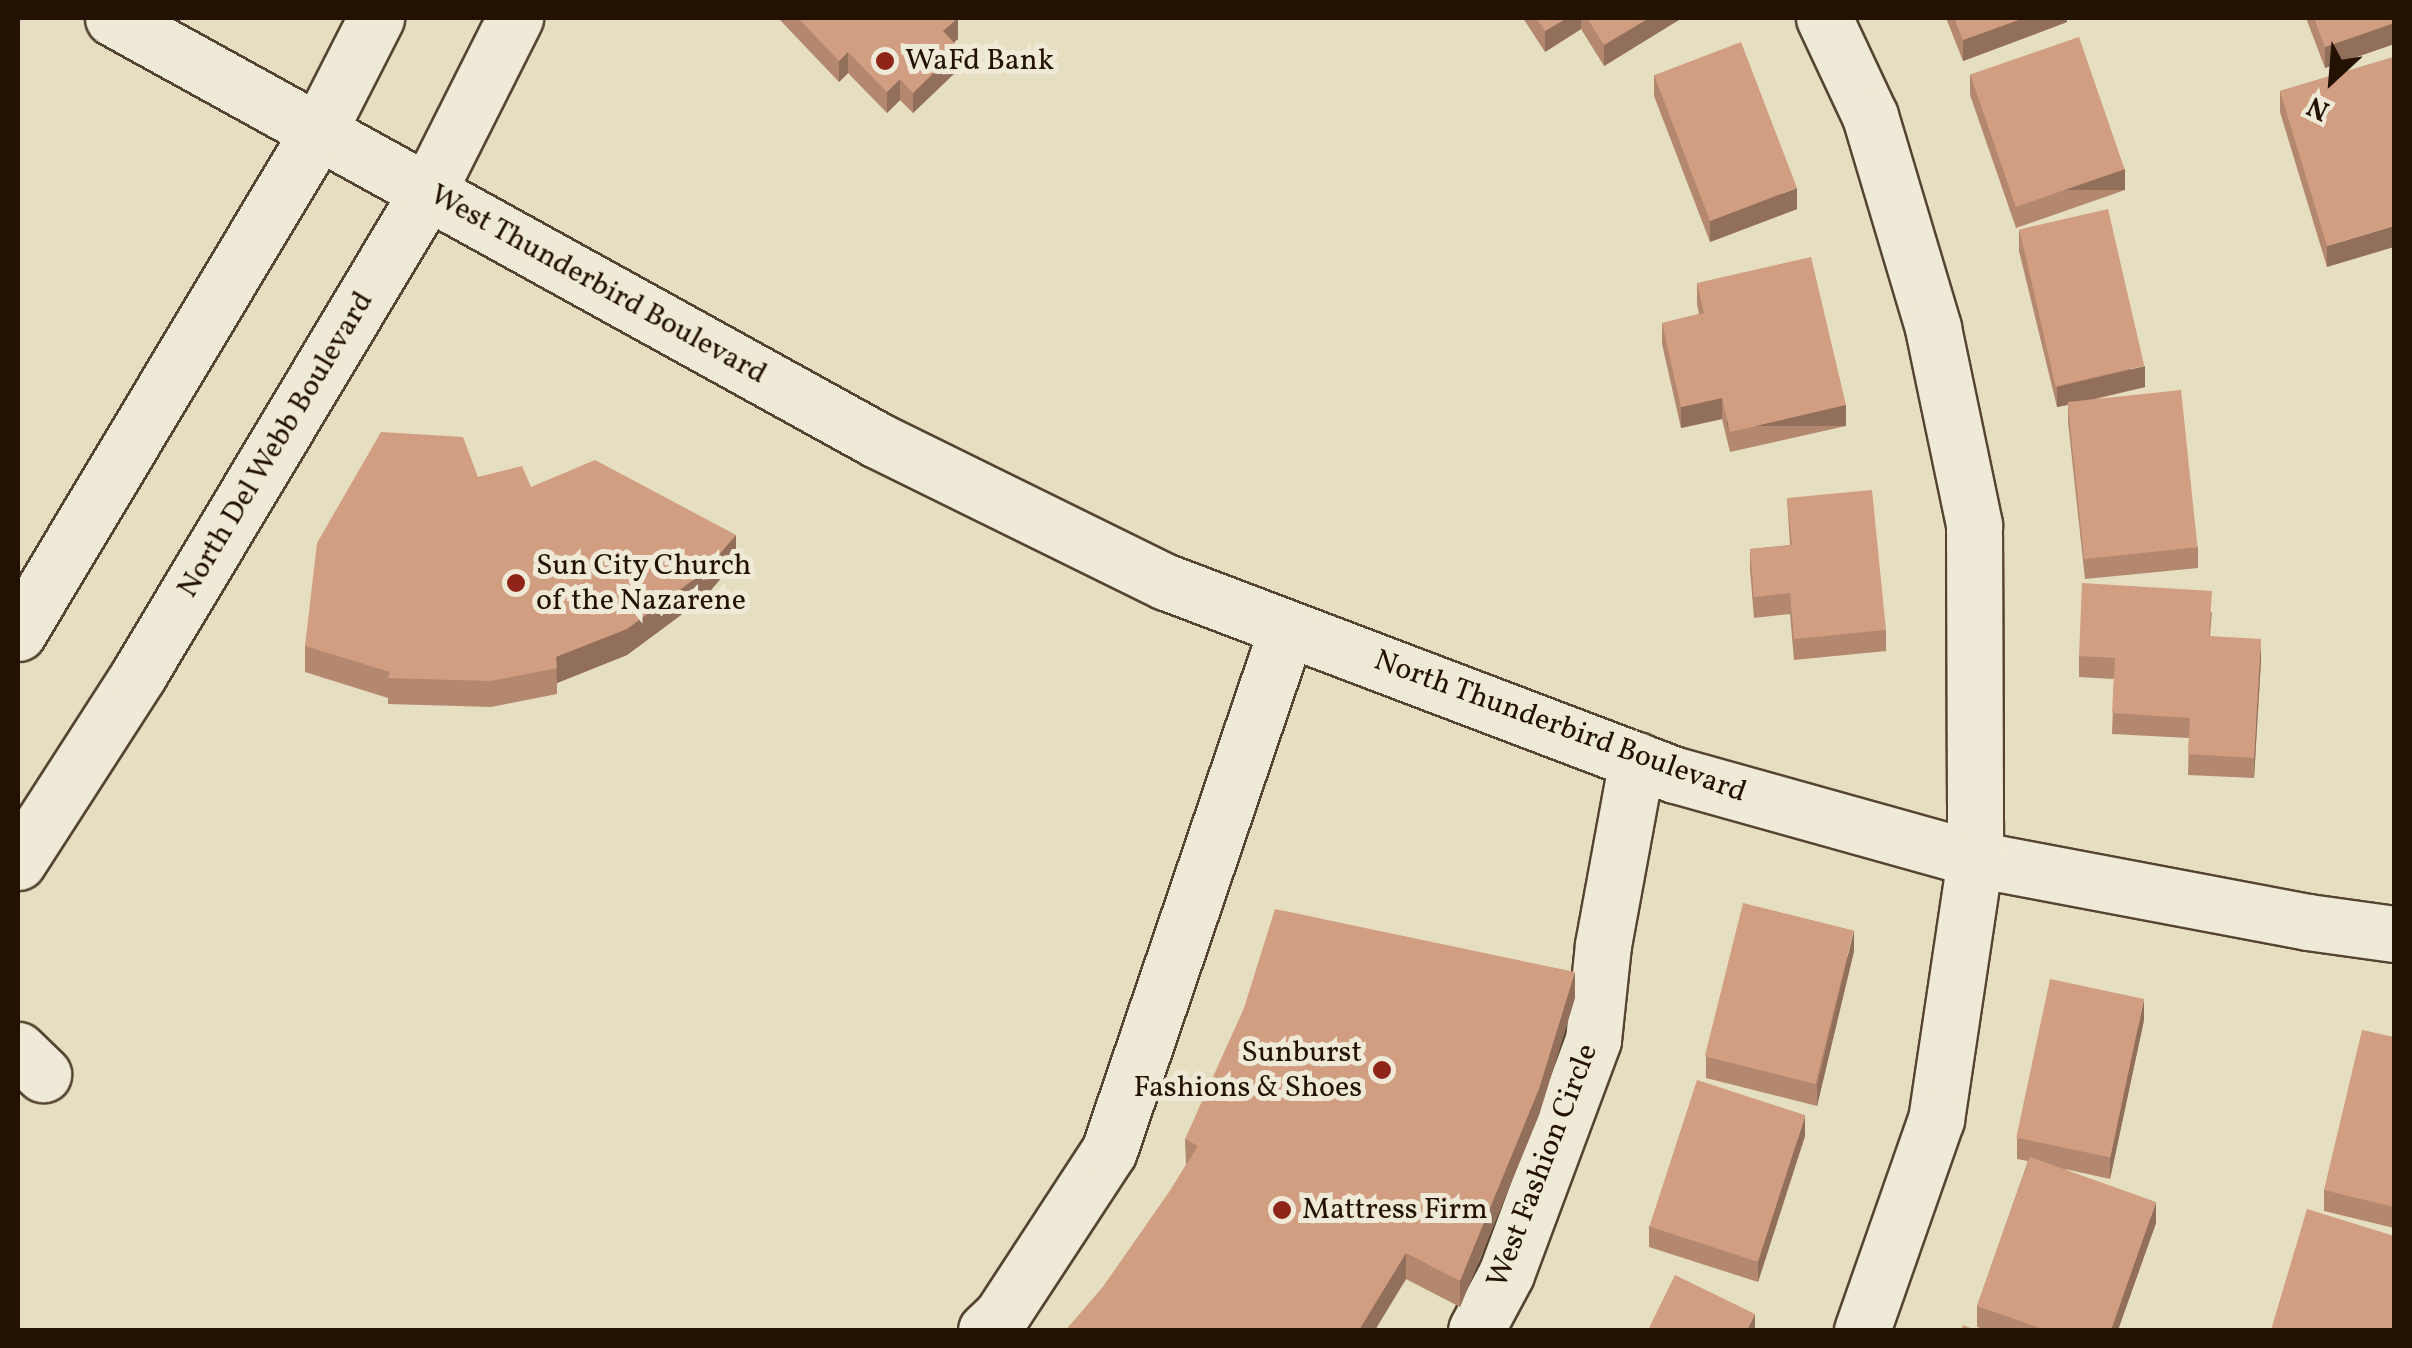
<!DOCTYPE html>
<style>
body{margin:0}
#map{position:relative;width:2412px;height:1348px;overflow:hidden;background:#e6dec1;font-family:Vollkorn,serif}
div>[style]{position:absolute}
.roads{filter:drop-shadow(2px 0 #544431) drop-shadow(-2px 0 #544431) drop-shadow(0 2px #544431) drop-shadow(0 -2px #544431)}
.minor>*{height:55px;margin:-27.5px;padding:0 27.5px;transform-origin:27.5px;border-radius:27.5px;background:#efead7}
.wall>*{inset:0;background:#b4886f}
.shaded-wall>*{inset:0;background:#926f5a;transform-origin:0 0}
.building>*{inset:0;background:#d19e81;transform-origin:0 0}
.dots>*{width:28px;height:28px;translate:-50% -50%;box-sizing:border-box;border:5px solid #efead7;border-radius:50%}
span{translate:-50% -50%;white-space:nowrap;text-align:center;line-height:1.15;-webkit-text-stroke:10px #efead7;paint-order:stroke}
.poi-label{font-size:30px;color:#231101}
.left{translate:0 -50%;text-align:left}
.right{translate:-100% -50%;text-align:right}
.street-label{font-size:30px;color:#231101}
.frame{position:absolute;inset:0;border:20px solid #231101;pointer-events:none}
.north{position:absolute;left:2282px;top:30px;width:100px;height:100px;-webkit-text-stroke:8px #efead7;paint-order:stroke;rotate:206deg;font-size:28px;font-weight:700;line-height:40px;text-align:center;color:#231101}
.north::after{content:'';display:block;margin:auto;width:35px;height:45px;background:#231101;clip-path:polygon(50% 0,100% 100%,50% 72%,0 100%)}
</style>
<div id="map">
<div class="roads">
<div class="minor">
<div style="left:113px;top:18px;width:873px;rotate:28.91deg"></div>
<div style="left:877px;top:440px;width:322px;rotate:26.2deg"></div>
<div style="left:1166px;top:582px;width:544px;rotate:20.77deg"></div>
<div style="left:1675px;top:775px;width:312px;rotate:15.6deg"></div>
<div style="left:1975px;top:859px;width:339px;rotate:10.7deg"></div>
<div style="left:2308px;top:922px;width:87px;rotate:7.9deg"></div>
<div style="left:1824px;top:18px;width:108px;rotate:64.9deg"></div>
<div style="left:1870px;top:116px;width:221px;rotate:73.4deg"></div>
<div style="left:1933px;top:328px;width:201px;rotate:78.2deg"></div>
<div style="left:1974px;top:525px;width:334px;rotate:89.8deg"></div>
<div style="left:1975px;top:859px;width:263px;rotate:98.5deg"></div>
<div style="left:1936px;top:1119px;width:224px;rotate:109.3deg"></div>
<div style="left:18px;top:633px;width:584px;rotate:-59.09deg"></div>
<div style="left:318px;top:132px;width:128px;rotate:-63deg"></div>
<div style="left:18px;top:862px;width:224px;rotate:-57.2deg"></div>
<div style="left:139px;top:674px;width:563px;rotate:-59.11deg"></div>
<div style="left:428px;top:191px;width:194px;rotate:-63.3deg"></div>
<div style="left:18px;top:1050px;width:35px;rotate:44deg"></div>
<div style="left:986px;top:1330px;width:21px;rotate:-43deg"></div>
<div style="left:1001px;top:1316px;width:197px;rotate:-56.8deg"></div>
<div style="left:1109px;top:1151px;width:552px;rotate:-71.2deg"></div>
<div style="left:1476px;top:1330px;width:64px;rotate:-61.8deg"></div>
<div style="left:1506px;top:1274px;width:250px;rotate:-69.6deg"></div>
<div style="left:1593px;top:1040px;width:96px;rotate:-84deg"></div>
<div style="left:1603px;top:945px;width:188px;rotate:-79.6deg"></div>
</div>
</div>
<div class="wall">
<div style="clip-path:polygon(780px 18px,958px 18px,958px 39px,954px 42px,959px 69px,913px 113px,900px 100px,887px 113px,848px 73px,839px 82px,780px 20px)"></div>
<div style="clip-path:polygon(1523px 18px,1682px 18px,1604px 66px,1581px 29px,1545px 52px)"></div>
<div style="clip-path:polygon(1946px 18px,2067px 18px,2067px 22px,1963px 61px)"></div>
<div style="clip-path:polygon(2306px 18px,2394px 18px,2394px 44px,2325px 68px)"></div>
<div style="clip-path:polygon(2394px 57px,2327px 267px,2280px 112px,2280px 91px)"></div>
<div style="clip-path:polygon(1970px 74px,2125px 190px,2016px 228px,1970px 95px)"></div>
<div style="clip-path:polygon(1654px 75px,1797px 209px,1710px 242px,1654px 96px)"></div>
<div style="clip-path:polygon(2019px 230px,2145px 387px,2096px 399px,2198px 547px,2198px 568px,2085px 579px,2068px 422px,2068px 405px,2057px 407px,2019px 251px)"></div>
<div style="clip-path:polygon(1697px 283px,1846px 426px,1730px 452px,1722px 419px,1681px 428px,1662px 344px,1662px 323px,1699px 314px,1697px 304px)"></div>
<div style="clip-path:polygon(478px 477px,531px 487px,736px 561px,704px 598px,627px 655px,557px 683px,557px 694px,491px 707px,388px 704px,388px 698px,305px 672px,305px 646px)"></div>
<div style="clip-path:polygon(1787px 498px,1886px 630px,1886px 651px,1794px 660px,1790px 614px,1754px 618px,1750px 570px,1750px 549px,1790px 545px)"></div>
<div style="clip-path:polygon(2212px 612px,2210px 636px,2261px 660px,2254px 778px,2188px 775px,2189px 738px,2112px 734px,2114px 679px,2079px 677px,2079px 656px)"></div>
<div style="clip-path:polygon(1854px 951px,1817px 1106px,1706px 1078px,1706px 1057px)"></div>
<div style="clip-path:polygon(1575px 998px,1539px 1115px,1460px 1307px,1406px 1279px,1375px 1330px,1066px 1330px,1103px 1287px,1170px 1191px,1186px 1165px,1185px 1139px)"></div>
<div style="clip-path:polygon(2144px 1020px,2110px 1179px,2065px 1169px,2156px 1223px,2118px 1330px,1987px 1330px,1977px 1327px,1977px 1306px,2028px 1161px,2017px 1159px,2017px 1138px)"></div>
<div style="clip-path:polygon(2394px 1037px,2394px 1228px,2324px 1211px,2324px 1190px)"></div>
<div style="clip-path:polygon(1805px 1136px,1758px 1282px,1649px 1247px,1649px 1226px)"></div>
</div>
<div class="shaded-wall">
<div style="clip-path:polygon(958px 18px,958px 39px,943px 52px,943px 31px)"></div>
<div style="clip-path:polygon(1567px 18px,1581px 18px,1581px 29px,1545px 52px,1545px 31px)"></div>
<div style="clip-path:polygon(1649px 18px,1682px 18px,1604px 66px,1604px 45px)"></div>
<div style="clip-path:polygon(2024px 18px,2067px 18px,2067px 22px,1963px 61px,1963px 40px)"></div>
<div style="clip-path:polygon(2394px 23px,2394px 44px,2325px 68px,2325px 47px)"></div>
<div style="clip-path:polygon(959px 48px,959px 69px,913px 113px,913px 93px)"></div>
<div style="clip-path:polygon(848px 52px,848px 73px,839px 82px,839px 61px)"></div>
<div style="clip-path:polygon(900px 79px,900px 100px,887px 113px,887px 92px)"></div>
<div style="left:2125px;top:169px;width:21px;height:115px;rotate:90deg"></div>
<div style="clip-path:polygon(1797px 188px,1797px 209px,1710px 242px,1710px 221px)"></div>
<div style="clip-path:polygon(2394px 226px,2394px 247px,2327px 267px,2327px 246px)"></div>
<div style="clip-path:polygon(2145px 366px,2145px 387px,2057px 407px,2057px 387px)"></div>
<div style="clip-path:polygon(1722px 398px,1722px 419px,1681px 428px,1681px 407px)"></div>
<div style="left:1846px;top:405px;width:21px;height:119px;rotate:90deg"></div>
<div style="clip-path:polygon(736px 535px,736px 561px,704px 598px,627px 655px,557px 683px,556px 657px)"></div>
<div style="clip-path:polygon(2261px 639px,2261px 660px,2254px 778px,2254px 758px)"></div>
<div style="clip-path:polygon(1854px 930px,1854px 951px,1817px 1106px,1817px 1085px)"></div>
<div style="clip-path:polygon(1575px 972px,1575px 998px,1539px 1115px,1460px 1307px,1460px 1281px)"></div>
<div style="clip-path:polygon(2144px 999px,2144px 1020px,2110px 1179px,2110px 1158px)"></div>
<div style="clip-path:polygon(1805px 1116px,1805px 1136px,1758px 1282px,1758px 1262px)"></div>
<div style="clip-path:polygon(2156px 1202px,2156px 1223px,2118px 1330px,2111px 1330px)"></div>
<div style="clip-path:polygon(1406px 1253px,1406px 1279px,1375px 1330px,1359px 1330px)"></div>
<div style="clip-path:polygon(1755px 1314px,1755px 1328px,1754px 1330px,1747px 1330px)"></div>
</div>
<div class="building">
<div style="clip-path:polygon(798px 18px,958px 18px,943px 31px,959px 48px,913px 93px,900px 79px,887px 92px,848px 52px,839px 61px)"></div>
<div style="clip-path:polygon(1536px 18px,1567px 18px,1545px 31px)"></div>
<div style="clip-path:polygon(1587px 18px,1649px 18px,1604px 45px)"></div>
<div style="clip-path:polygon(1954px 18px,2024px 18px,1963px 40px)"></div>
<div style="clip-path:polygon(2314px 18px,2394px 18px,2394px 23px,2325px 47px)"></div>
<div style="left:2079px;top:37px;width:140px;height:115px;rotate:71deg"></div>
<div style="left:1741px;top:42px;width:156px;height:93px;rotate:69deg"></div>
<div style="clip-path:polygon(2394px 57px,2394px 226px,2327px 246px,2280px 91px)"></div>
<div style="left:2108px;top:209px;width:161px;height:91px;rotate:77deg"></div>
<div style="clip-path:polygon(1811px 257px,1846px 405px,1730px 432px,1722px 398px,1681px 407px,1662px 323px,1704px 313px,1697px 283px)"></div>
<div style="left:2181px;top:390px;width:158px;height:114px;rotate:84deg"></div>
<div style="clip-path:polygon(381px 432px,463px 437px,478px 477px,522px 466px,531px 487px,595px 460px,736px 535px,704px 572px,627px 629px,556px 657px,557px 668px,491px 681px,388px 678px,390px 672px,305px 646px,317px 543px)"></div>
<div style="clip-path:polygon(1872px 490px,1886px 630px,1794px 639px,1790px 593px,1754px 597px,1750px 549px,1792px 545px,1787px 498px)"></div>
<div style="clip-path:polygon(2082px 583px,2212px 591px,2209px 636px,2261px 639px,2254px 758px,2188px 754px,2190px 718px,2112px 713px,2115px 658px,2079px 656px)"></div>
<div style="left:1743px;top:903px;width:114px;height:158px;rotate:14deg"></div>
<div style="clip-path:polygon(1275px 909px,1575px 972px,1539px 1089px,1460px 1281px,1406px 1253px,1359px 1330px,1066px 1330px,1103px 1287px,1170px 1191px,1198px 1146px,1185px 1139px,1244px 1008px)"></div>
<div style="left:2050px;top:979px;width:96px;height:162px;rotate:12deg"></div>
<div style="clip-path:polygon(2362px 1030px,2394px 1037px,2394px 1207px,2324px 1190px)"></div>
<div style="left:1697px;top:1080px;width:114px;height:154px;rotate:18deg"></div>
<div style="clip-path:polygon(2030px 1157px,2156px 1202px,2111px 1330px,2046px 1330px,1977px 1306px)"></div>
<div style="clip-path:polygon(2307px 1209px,2394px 1236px,2394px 1330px,2271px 1330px)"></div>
<div style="clip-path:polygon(1675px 1275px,1755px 1314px,1747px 1330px,1648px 1330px)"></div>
<div style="clip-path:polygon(1963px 1325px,1975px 1330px,1961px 1330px)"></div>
</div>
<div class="dots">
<div style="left:885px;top:61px;background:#8f2418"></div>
<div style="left:516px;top:583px;background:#8f2418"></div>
<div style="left:1382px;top:1070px;background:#8f2418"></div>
<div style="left:1282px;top:1210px;background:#8f2418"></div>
</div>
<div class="poi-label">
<span class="left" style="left:905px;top:61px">WaFd Bank</span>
<span class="left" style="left:536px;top:583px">Sun City Church<br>of the Nazarene</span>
<span class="right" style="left:1362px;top:1070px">Sunburst<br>Fashions &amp; Shoes</span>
<span class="left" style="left:1302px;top:1210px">Mattress Firm</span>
</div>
<div class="street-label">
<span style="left:598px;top:285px;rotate:29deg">West Thunderbird Boulevard</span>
<span style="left:276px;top:445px;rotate:-59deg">North Del Webb Boulevard</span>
<span style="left:1560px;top:727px;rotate:20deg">North Thunderbird Boulevard</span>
<span style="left:1543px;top:1166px;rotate:-69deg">West Fashion Circle</span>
</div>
<div class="frame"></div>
<div class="north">N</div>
</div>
